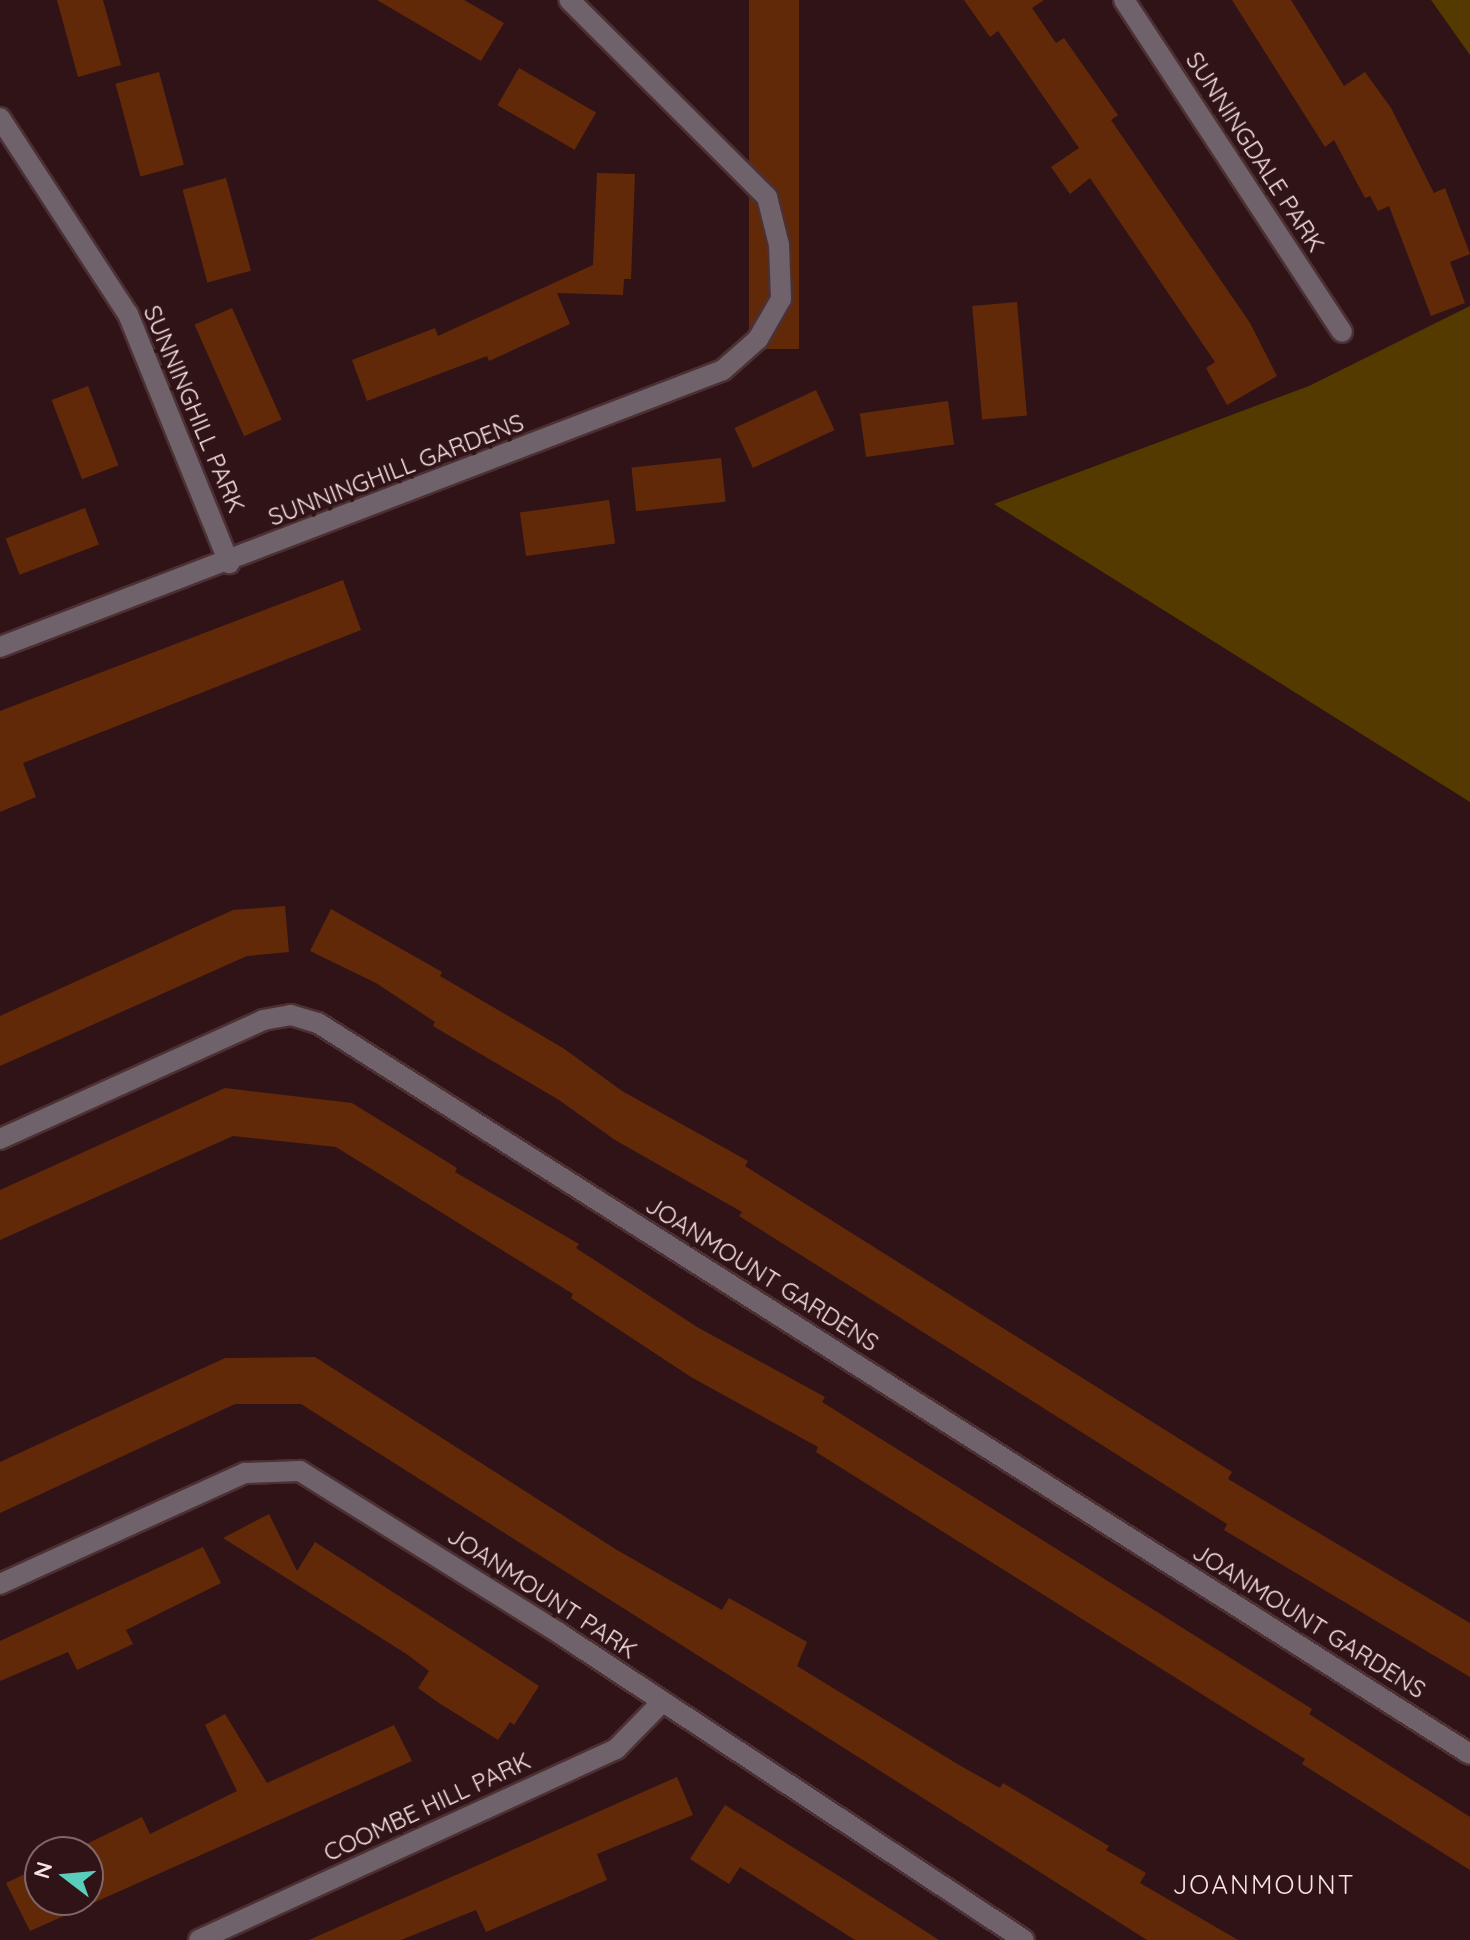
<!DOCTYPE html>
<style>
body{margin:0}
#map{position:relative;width:1470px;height:1940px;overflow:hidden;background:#301317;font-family:Quicksand,sans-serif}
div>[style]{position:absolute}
.green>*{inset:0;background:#553a00}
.building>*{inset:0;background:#622909;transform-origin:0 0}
.roads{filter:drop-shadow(2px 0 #4c3034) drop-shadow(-2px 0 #4c3034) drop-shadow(0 2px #4c3034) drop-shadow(0 -2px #4c3034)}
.minor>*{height:20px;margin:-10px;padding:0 10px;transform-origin:10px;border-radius:10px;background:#6f626b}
span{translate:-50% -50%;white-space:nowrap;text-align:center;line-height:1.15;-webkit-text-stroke:7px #301317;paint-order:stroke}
.street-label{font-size:24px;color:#f8e3e5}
.neighbourhood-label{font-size:26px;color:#f8e3e5;letter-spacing:2px}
.north{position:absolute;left:24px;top:1836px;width:80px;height:80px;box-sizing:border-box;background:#301317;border:2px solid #806669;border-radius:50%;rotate:286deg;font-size:22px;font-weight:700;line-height:32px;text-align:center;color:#f8e3e5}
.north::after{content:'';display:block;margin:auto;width:28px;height:36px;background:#5acebc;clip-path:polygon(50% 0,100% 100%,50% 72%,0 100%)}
</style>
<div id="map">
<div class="green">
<div style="clip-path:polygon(1431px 0,1470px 0,1470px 55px)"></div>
<div style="clip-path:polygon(1470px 306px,1470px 802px,994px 504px,1309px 386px)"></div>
</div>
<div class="building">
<div style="clip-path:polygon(57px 0,103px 0,121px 65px,78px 77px)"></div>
<div style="clip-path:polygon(377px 0,464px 0,504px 23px,481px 61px)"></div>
<div style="left:749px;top:0;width:50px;height:349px"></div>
<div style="clip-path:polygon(964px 0,1044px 0,1032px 8px,1056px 43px,1064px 38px,1118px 115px,1111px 120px,1250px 323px,1277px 376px,1227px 405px,1206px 368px,1215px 362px,1090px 178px,1070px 194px,1051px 167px,1079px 148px,998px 31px,990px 37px)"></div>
<div style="clip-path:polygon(1232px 0,1291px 0,1344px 86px,1365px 72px,1391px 108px,1434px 193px,1445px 188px,1470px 254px,1450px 262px,1465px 303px,1431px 316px,1389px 206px,1378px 211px,1370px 196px,1365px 198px,1334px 140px,1325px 147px)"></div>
<div style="left:519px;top:68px;width:89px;height:43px;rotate:30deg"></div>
<div style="left:159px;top:72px;width:96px;height:45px;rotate:75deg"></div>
<div style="clip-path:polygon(597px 173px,635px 174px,631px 279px,624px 279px,623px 295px,557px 293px,570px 324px,489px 361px,487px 356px,367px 401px,352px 360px,435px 328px,438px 336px,593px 265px)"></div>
<div style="left:226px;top:178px;width:96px;height:45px;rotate:75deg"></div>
<div style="left:1017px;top:302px;width:114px;height:45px;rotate:85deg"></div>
<div style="left:232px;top:308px;width:122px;height:41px;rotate:66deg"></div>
<div style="left:88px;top:386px;width:85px;height:39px;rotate:69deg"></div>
<div style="left:816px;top:390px;width:44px;height:90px;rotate:65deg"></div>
<div style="left:948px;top:401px;width:44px;height:89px;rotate:82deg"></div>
<div style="left:721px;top:458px;width:44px;height:90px;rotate:84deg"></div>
<div style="left:609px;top:500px;width:44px;height:90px;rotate:82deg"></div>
<div style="left:85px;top:508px;width:39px;height:85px;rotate:69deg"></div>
<div style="clip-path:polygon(343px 580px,361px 630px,23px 763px,36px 797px,0 812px,0 711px)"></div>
<div style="clip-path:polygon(285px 906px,289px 952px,247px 956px,0 1066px,0 1016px,233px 910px)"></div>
<div style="clip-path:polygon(331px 909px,442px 972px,440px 976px,563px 1048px,622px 1091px,748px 1161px,745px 1166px,1232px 1472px,1228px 1479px,1470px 1623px,1470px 1677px,1224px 1530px,1227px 1524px,739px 1216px,742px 1212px,615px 1140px,559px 1100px,433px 1026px,435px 1022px,376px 983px,310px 951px)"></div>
<div style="clip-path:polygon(225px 1088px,352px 1103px,457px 1168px,455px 1172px,579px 1244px,576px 1248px,697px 1327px,825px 1397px,822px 1402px,1312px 1709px,1309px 1714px,1470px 1817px,1470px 1870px,1302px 1764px,1305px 1759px,816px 1452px,818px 1447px,691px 1377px,571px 1298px,573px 1294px,336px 1147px,233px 1136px,0 1240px,0 1190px)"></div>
<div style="clip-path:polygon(315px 1357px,617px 1550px,722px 1610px,729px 1598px,807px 1642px,797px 1666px,959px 1765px,1000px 1788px,1003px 1783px,1109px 1846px,1106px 1850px,1146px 1873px,1140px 1883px,1238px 1940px,1147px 1940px,301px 1404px,235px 1404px,0 1513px,0 1462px,225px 1358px)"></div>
<div style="clip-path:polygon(269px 1514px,297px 1571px,315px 1542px,539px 1686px,514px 1725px,510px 1722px,498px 1740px,439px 1703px,418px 1688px,429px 1671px,408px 1655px,223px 1538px)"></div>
<div style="clip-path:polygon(203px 1547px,221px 1583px,126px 1630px,133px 1644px,77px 1670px,68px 1652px,0 1681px,0 1641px)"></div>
<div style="clip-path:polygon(225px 1714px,267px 1783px,394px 1725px,412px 1761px,30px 1931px,6px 1883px,40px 1867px,40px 1900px,88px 1900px,88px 1852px,70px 1852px,142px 1817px,150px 1834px,237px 1791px,205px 1725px)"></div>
<div style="clip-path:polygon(677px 1777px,693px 1815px,597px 1854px,607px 1880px,486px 1932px,476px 1910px,401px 1940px,309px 1940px)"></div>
<div style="clip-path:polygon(725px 1805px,842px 1878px,939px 1940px,855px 1940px,740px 1867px,729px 1884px,690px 1859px)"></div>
</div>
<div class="roads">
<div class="minor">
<div style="left:1124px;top:0;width:397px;rotate:56.7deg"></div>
<div style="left:0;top:118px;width:234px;rotate:56.9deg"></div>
<div style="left:128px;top:314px;width:269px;rotate:67.9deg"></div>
<div style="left:0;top:647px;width:774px;rotate:-20.96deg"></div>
<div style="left:723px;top:370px;width:47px;rotate:-41.5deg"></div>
<div style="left:758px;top:339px;width:46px;rotate:-60.1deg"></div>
<div style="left:781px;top:299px;width:54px;rotate:-92.1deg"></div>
<div style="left:779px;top:245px;width:49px;rotate:-104deg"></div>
<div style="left:767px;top:197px;width:279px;rotate:-135.1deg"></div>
<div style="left:0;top:1139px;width:289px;rotate:-24.3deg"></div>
<div style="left:263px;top:1020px;width:28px;rotate:-10deg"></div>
<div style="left:291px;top:1015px;width:28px;rotate:17deg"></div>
<div style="left:318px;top:1023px;width:1364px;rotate:32.4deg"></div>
<div style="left:0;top:1584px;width:269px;rotate:-24.4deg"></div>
<div style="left:245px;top:1473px;width:55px;rotate:-2.1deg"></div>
<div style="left:300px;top:1471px;width:305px;rotate:32deg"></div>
<div style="left:559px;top:1633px;width:557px;rotate:33.43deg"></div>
<div style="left:199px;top:1940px;width:459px;rotate:-24.6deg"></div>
<div style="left:616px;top:1749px;width:66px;rotate:-45.6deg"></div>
</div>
</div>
<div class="street-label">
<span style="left:1255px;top:152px;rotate:57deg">SUNNINGDALE PARK</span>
<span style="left:194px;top:409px;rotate:67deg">SUNNINGHILL PARK</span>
<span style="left:396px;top:470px;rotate:-21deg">SUNNINGHILL GARDENS</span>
<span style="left:762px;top:1274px;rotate:32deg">JOANMOUNT GARDENS</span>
<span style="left:542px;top:1593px;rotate:33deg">JOANMOUNT PARK</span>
<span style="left:1309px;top:1621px;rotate:32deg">JOANMOUNT GARDENS</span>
<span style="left:427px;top:1807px;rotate:-25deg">COOMBE HILL PARK</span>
</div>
<div class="neighbourhood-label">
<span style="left:1264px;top:1885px">JOANMOUNT</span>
</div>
<div class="north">N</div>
</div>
